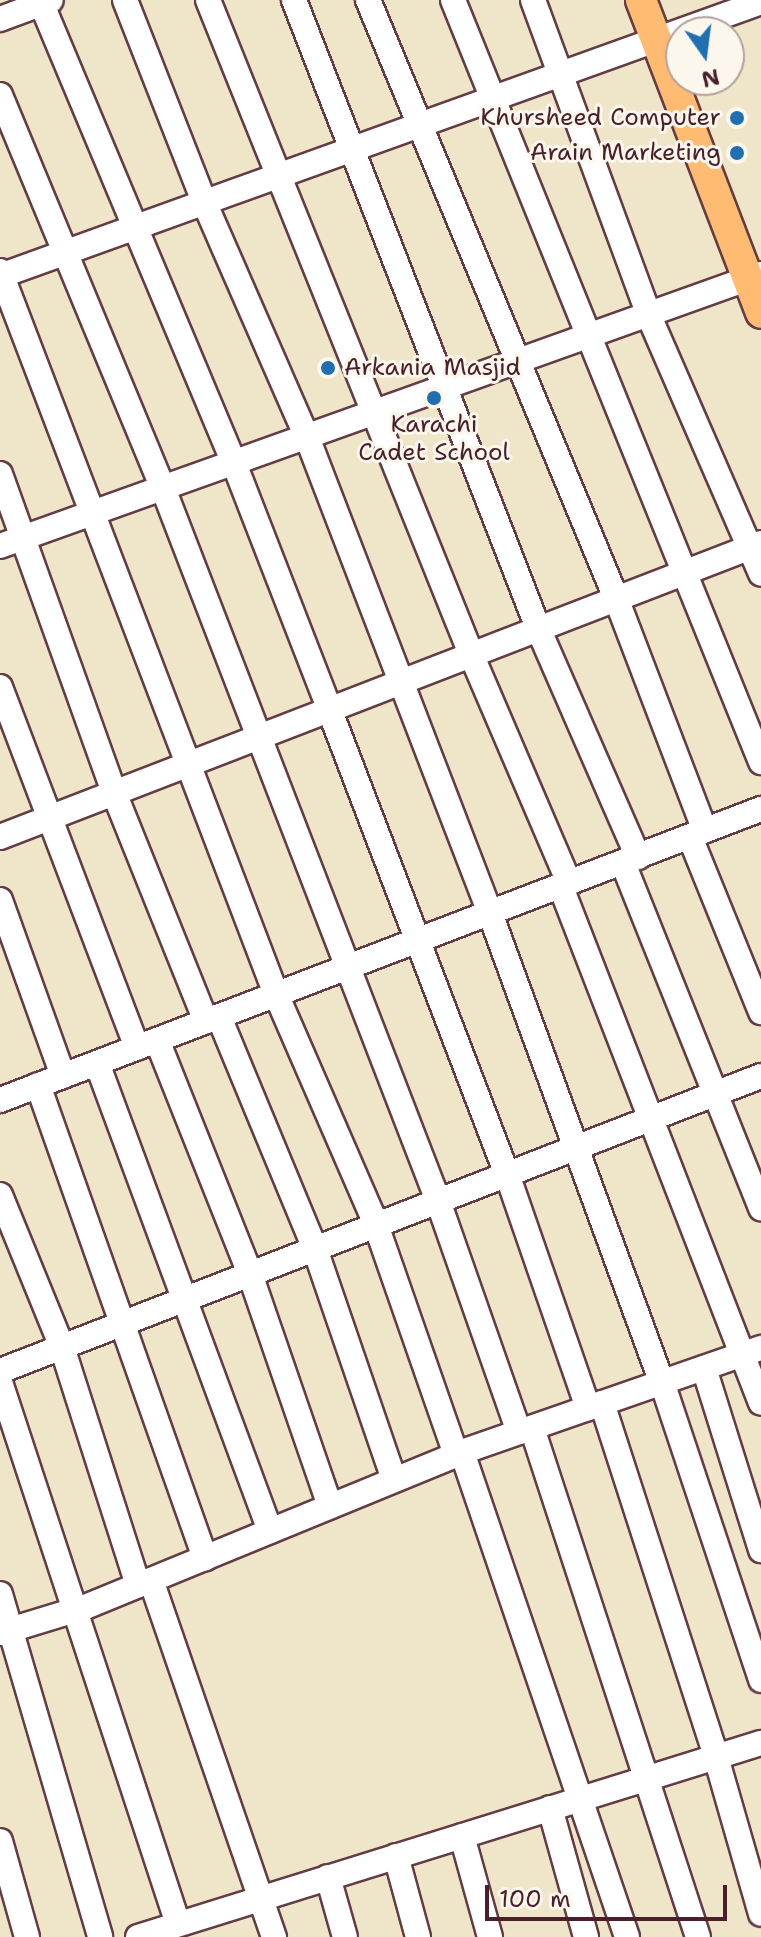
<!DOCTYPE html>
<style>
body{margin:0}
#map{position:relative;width:761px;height:1937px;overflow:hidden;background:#efe5c8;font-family:"Shantell Sans",sans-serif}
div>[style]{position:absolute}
.roads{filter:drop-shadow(2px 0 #633d43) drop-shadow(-2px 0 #633d43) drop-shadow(0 2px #633d43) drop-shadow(0 -2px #633d43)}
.minor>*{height:24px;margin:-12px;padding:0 12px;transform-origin:12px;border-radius:12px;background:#fff}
.major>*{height:30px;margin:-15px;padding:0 15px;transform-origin:15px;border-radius:15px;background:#ffbb71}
.dots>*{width:22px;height:22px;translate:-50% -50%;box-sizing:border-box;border:4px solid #fbf7ec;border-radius:50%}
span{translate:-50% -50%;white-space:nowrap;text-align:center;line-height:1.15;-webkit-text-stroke:6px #fbf7ec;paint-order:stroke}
.poi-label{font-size:24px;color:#4a1f2b}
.right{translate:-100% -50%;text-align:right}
.left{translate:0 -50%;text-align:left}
.north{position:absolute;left:665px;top:16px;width:80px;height:80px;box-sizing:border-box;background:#fbf7ec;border:2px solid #b4a19f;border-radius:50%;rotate:166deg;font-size:22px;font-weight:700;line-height:32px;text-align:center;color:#4a1f2b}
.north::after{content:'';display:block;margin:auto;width:28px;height:36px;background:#1f6fb2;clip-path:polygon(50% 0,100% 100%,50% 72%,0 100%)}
.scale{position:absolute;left:485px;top:1885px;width:242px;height:36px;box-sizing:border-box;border:4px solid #4a1f2b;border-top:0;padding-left:10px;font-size:24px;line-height:28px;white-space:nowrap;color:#4a1f2b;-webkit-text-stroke:6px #fbf7ec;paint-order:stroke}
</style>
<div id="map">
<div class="roads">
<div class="minor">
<div style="left:40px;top:0;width:502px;rotate:67.27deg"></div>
<div style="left:234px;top:463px;width:266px;rotate:68.8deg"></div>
<div style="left:330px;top:711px;width:493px;rotate:69.1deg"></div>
<div style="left:506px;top:1171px;width:251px;rotate:70.9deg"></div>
<div style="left:125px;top:0;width:219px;rotate:68.6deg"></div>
<div style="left:205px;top:204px;width:254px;rotate:66.4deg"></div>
<div style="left:307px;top:437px;width:510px;rotate:68.97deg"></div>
<div style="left:490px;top:913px;width:500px;rotate:69.9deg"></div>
<div style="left:662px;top:1382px;width:314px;rotate:71.6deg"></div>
<div style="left:208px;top:0;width:705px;rotate:68.09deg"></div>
<div style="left:471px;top:654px;width:249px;rotate:66.8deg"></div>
<div style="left:294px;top:0;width:674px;rotate:68.77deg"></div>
<div style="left:538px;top:628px;width:250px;rotate:66.4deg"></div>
<div style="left:368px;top:0;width:647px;rotate:67.48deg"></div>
<div style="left:616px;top:598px;width:249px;rotate:69.1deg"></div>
<div style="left:453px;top:0;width:822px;rotate:67.99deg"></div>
<div style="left:533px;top:0;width:337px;rotate:69.8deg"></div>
<div style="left:649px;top:316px;width:281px;rotate:66.5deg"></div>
<div style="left:0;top:19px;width:54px;rotate:-20.4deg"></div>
<div style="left:0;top:95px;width:425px;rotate:67.5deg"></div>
<div style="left:163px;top:488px;width:761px;rotate:68.9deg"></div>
<div style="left:437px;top:1198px;width:248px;rotate:70.7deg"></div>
<div style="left:0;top:271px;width:774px;rotate:69.11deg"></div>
<div style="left:276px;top:994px;width:249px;rotate:66.5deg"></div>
<div style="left:375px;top:1222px;width:247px;rotate:70.8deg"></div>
<div style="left:0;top:276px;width:809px;rotate:-19.8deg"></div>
<div style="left:0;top:474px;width:341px;rotate:70.3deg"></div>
<div style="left:115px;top:795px;width:244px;rotate:68.1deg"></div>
<div style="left:0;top:546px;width:808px;rotate:-19.67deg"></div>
<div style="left:0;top:687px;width:386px;rotate:69.2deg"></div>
<div style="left:0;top:837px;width:816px;rotate:-21.12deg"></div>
<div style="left:690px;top:837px;width:189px;rotate:67.9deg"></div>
<div style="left:623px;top:863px;width:372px;rotate:68.2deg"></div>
<div style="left:561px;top:887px;width:553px;rotate:68.81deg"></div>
<div style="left:0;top:900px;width:187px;rotate:70.3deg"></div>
<div style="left:219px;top:1017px;width:248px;rotate:67.5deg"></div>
<div style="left:314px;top:1246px;width:247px;rotate:71.1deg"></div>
<div style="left:157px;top:1040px;width:249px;rotate:68.3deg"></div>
<div style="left:249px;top:1271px;width:249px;rotate:71deg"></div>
<div style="left:97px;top:1063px;width:499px;rotate:69.7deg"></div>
<div style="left:38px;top:1085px;width:502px;rotate:70.55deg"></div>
<div style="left:0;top:1100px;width:815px;rotate:-20.93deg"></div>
<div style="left:0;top:1195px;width:164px;rotate:67.8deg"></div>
<div style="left:62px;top:1347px;width:250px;rotate:72.3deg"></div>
<div style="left:704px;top:1368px;width:191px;rotate:72.6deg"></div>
<div style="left:0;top:1371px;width:816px;rotate:-21.19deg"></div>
<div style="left:0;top:1382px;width:570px;rotate:71.82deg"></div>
<div style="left:602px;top:1403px;width:372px;rotate:72.1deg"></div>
<div style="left:716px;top:1757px;width:163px;rotate:74deg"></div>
<div style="left:532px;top:1428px;width:535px;rotate:71.94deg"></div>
<div style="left:462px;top:1452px;width:512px;rotate:71.21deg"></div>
<div style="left:151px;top:1580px;width:378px;rotate:71deg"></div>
<div style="left:0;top:1594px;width:357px;rotate:73.7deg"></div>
<div style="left:0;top:1633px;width:89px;rotate:-17deg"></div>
<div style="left:85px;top:1607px;width:408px;rotate:-22.3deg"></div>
<div style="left:462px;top:1452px;width:317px;rotate:-19.2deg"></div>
<div style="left:550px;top:1808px;width:134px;rotate:74.4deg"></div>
<div style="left:462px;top:1836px;width:105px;rotate:74.5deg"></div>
<div style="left:0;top:1841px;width:100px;rotate:74.3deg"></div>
<div style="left:396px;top:1856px;width:84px;rotate:74.8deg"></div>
<div style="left:328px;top:1877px;width:62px;rotate:74.2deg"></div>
<div style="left:138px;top:1937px;width:653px;rotate:-17.3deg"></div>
</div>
<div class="major">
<div style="left:641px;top:0;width:335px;rotate:69deg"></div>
</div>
</div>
<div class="dots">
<div style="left:737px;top:118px;background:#1f6fb2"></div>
<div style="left:737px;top:153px;background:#1f6fb2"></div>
<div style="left:328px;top:368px;background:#1f6fb2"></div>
<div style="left:434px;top:398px;background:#1f6fb2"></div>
</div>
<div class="poi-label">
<span class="right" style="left:721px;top:118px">Khursheed Computer</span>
<span class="right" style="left:721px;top:153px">Arain Marketing</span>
<span class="left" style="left:344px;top:368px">Arkania Masjid</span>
<span style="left:434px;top:439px">Karachi<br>Cadet School</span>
</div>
<div class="north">N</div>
<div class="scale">100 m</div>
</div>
